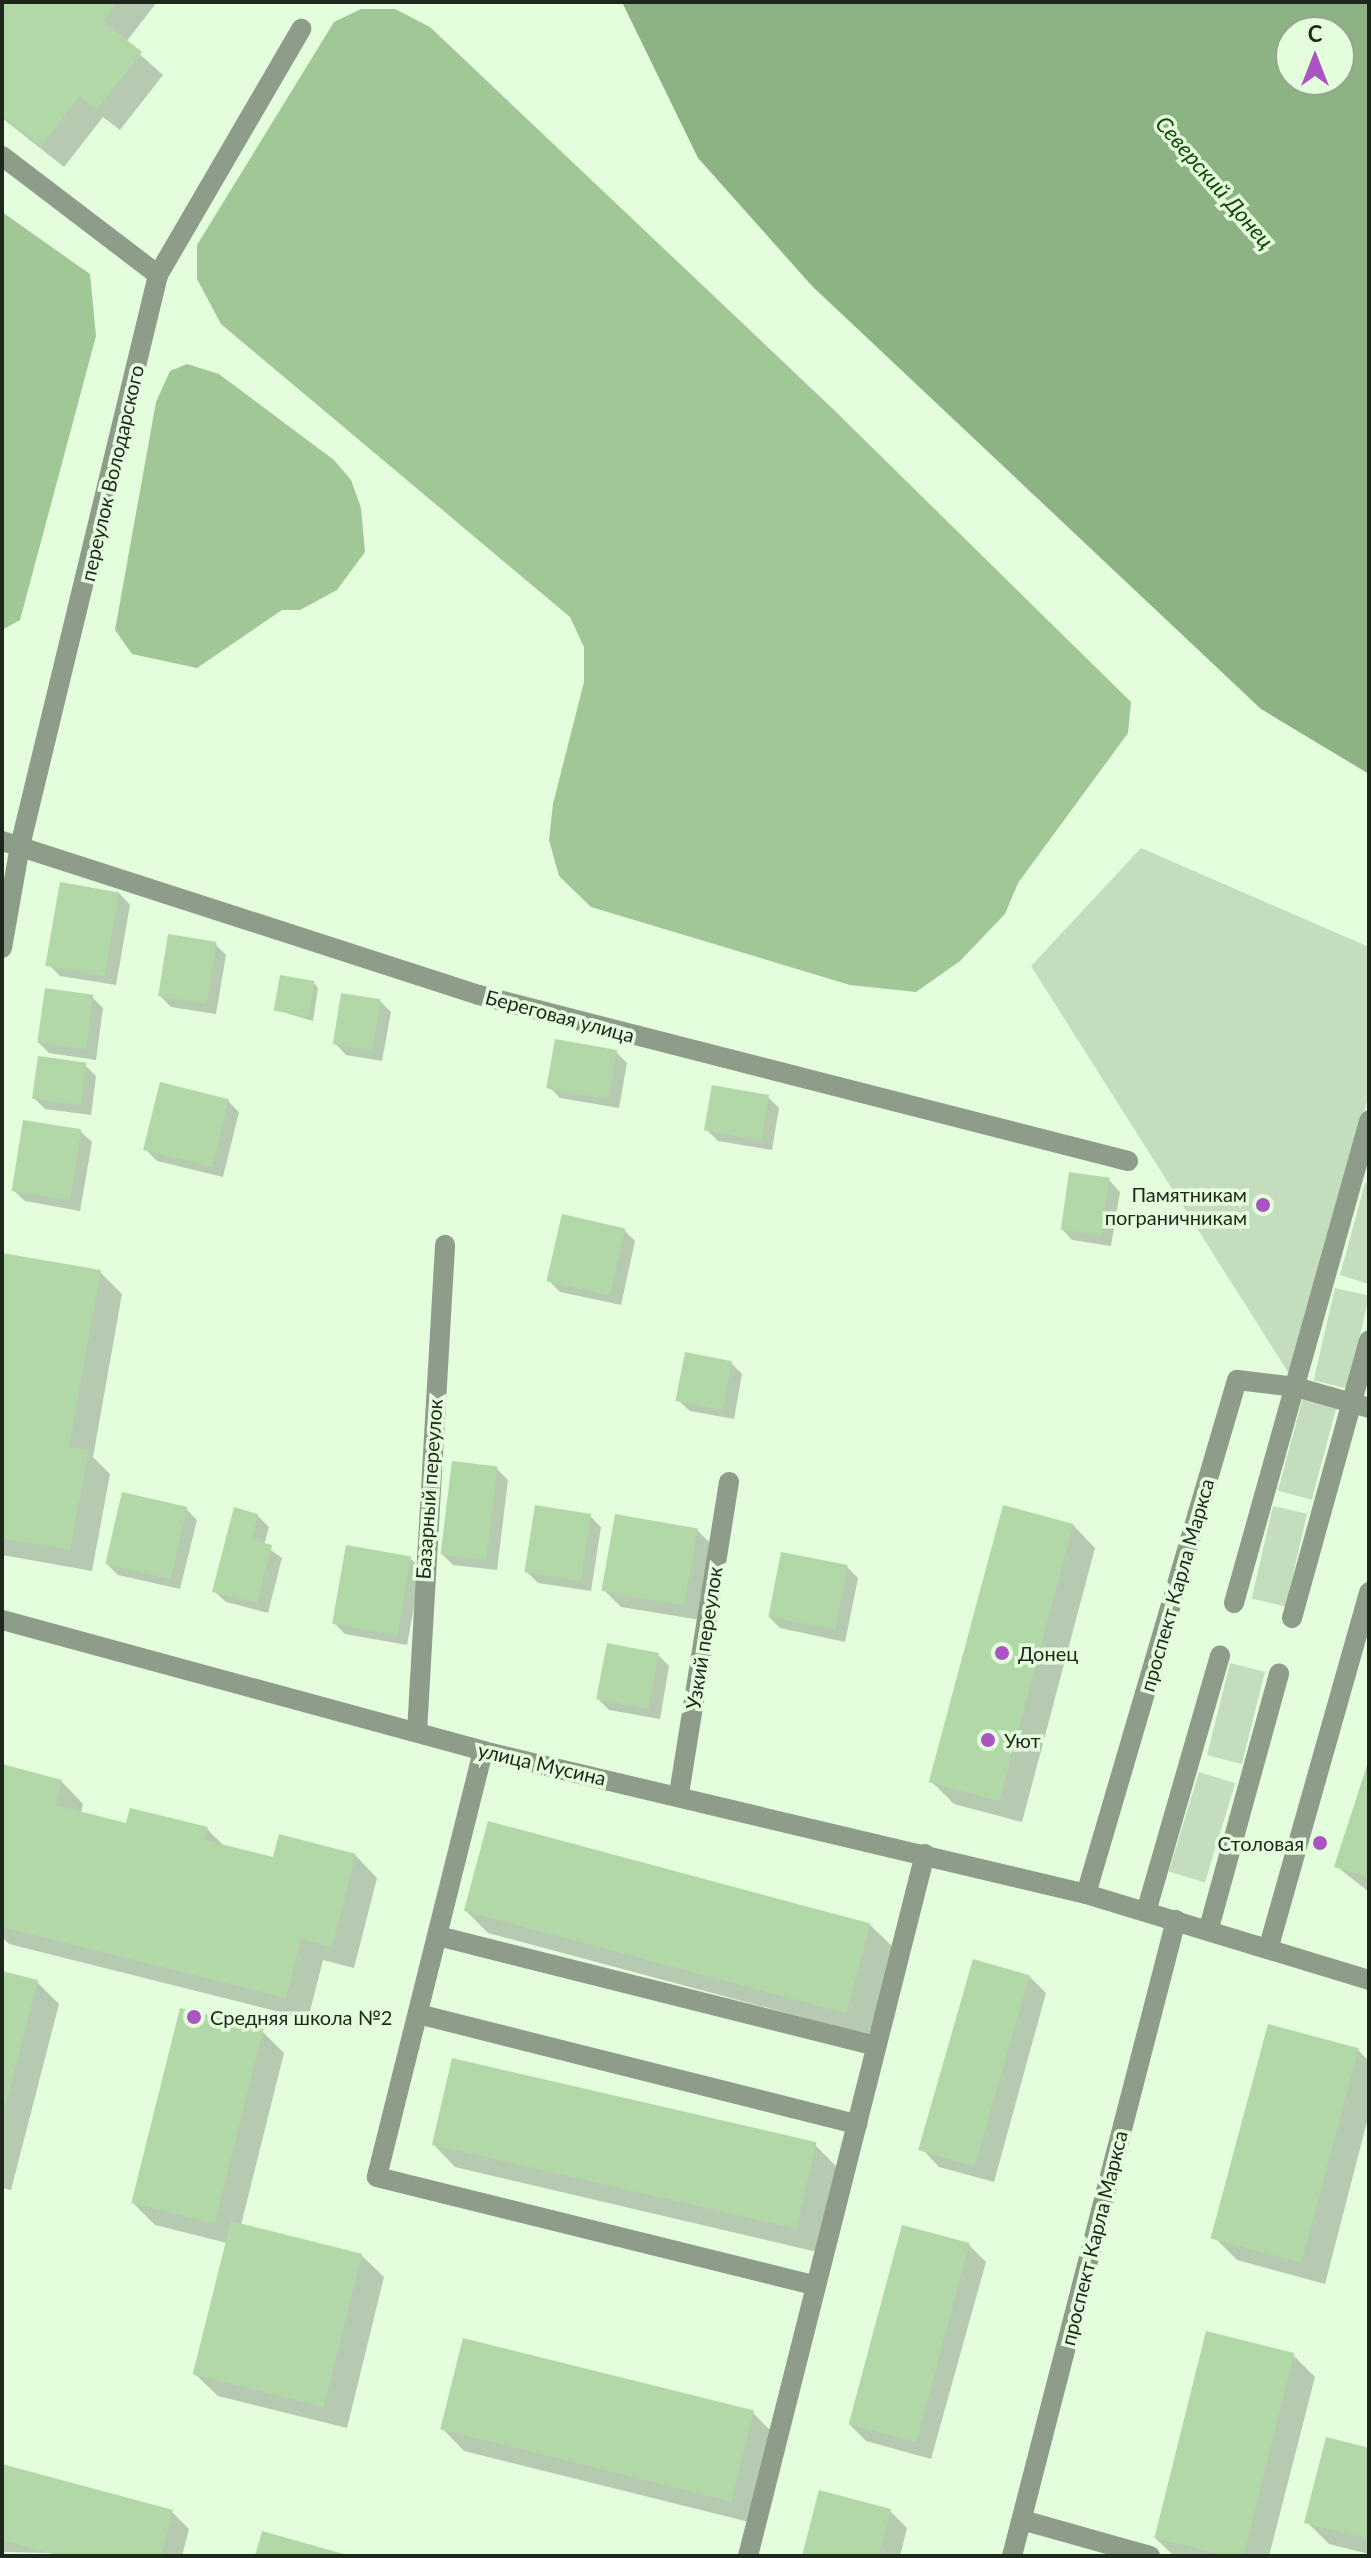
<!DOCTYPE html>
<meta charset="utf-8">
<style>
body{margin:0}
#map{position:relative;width:1371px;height:2558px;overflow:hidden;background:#e3fddd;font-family:Lato,sans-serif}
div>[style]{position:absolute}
.green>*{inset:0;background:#c5ddbf;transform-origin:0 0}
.forest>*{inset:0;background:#a1c797}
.water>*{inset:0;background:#8db283}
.shadow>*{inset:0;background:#0003}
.building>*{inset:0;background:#b2d8a8;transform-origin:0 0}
.minor>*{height:20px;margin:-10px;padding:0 10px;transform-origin:10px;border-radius:10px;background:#8d9d89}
.dots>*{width:22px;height:22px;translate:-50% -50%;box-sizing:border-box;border:4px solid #e3fddd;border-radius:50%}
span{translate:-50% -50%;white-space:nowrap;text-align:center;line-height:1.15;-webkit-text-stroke:7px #e3fddd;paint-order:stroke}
.street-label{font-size:20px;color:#1e271b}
.poi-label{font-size:20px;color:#1e271b}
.right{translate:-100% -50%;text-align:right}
.left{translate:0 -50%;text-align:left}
.water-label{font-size:22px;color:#164705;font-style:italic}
.frame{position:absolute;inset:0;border:4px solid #1e271b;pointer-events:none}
.north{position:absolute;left:1275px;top:16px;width:80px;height:80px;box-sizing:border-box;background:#e3fddd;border:2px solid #94a78f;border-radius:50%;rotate:0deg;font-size:22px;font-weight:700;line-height:32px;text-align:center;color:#1e271b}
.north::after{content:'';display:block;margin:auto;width:28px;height:36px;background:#ac54c1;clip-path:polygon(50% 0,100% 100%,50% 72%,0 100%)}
</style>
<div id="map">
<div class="green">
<div style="clip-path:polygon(1141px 848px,1369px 947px,1369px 1093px,1293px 1380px,1031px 966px)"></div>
<div style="clip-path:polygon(1365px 1183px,1369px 1184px,1369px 1284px,1340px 1275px)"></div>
<div style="left:1335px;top:1288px;width:35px;height:95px;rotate:13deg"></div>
<div style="left:1303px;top:1397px;width:35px;height:97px;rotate:15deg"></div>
<div style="left:1273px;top:1506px;width:35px;height:95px;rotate:13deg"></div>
<div style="left:1230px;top:1663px;width:36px;height:95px;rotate:14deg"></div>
<div style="left:1199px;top:1772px;width:38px;height:104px;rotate:17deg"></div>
</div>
<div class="forest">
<div style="clip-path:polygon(361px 9px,395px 9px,430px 27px,833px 409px,1131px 702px,1128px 733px,1018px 883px,1005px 914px,960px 961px,916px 992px,850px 985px,591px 907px,559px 876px,549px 840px,553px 804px,584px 682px,584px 647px,570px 617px,221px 324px,197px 279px,197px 245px,334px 22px)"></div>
<div style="clip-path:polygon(2px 212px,90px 274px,96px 336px,20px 620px,2px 630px)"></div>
<div style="clip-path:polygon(187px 364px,219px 374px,334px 460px,351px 480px,361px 508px,365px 552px,337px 590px,300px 610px,282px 610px,197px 668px,132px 654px,115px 630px,156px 402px,170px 371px)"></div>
</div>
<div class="water">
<div style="clip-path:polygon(evenodd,622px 2px,1369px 2px,1369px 774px,1261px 709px,812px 286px,698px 158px,622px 2px,1291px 32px,1339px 32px,1339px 80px,1291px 80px,1291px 32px)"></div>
</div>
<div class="shadow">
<div style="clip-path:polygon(2px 2px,157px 2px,126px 42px,163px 75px,120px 130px,103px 117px,64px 167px,2px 118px)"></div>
<div style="clip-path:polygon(119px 893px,130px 905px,116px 985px,60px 976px,49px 965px)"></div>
<div style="clip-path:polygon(215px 944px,226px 955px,216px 1014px,171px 1007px,160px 996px)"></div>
<div style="clip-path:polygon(313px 982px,318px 988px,313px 1021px,276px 1010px)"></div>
<div style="clip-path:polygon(92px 997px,103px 1008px,96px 1060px,49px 1053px,38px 1042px)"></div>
<div style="clip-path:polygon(380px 1001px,391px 1012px,382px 1061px,346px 1055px,335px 1043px)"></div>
<div style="clip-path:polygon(616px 1052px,627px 1063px,619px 1108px,560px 1098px,549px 1087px)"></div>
<div style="clip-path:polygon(85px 1065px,96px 1076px,91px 1115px,45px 1109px,34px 1098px)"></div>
<div style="clip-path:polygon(768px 1097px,779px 1108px,772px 1150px,718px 1141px,707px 1130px)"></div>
<div style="clip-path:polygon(228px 1101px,239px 1112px,223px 1177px,157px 1161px,145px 1149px)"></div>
<div style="clip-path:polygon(80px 1131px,92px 1142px,80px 1211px,25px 1201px,13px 1190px)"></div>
<div style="clip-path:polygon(1109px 1180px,1120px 1192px,1111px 1246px,1072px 1240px,1061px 1228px)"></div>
<div style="clip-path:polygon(624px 1230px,635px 1241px,621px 1305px,560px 1292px,549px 1281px)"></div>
<div style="clip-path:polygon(2px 1259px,100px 1272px,122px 1294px,93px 1457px,110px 1474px,92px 1571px,2px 1555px)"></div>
<div style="clip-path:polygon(731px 1363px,742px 1374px,734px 1419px,690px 1411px,678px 1400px)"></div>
<div style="clip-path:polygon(497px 1469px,508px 1480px,497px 1570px,453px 1565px,442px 1554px)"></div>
<div style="clip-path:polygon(186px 1509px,197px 1520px,180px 1589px,118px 1575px,107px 1564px)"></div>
<div style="clip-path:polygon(257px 1515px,269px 1527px,264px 1545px,282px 1558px,268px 1613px,226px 1602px,214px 1591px)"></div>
<div style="clip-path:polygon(590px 1516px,601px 1527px,591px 1591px,538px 1583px,527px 1572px)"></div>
<div style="clip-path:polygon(1073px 1525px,1095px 1548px,1022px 1822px,954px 1804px,932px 1782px)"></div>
<div style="clip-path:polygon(697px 1530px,714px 1547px,701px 1620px,621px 1607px,604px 1590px)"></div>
<div style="clip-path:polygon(410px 1558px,421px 1569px,407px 1645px,345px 1634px,334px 1623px)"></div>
<div style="clip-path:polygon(847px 1567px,858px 1578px,845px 1642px,780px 1628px,769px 1617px)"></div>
<div style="clip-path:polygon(658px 1655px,669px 1666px,660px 1719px,609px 1710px,598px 1699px)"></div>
<div style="clip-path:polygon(2px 1766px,61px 1781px,83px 1804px,81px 1813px,128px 1825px,207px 1829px,225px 1847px,274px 1859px,355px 1855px,377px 1878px,354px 1968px,323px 1960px,308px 2019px,9px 1944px,2px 1937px)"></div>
<div style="clip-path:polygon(1369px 1766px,1369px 1892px,1336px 1866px)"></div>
<div style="clip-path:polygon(466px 1911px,870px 1925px,893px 1947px,869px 2035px,488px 1933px)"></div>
<div style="clip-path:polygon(2px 1973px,37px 1982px,59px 2004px,11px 2190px,2px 2188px)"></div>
<div style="clip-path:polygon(1029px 1976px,1046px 1993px,994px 2182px,939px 2167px,923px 2150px)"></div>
<div style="clip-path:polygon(262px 2031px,284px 2053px,241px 2225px,361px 2255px,384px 2277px,347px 2428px,218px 2396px,195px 2374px,227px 2243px,155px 2225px,133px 2203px)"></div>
<div style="clip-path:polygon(1358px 2050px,1369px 2061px,1369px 2114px,1325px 2284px,1237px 2260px,1215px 2238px)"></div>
<div style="clip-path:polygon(433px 2144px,815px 2145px,837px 2167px,817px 2252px,455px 2167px)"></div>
<div style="clip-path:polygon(969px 2245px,986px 2262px,931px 2459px,866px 2441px,849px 2424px)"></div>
<div style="clip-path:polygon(1293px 2355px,1315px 2377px,1269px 2556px,1174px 2556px,1154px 2537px)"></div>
<div style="clip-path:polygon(753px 2413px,775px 2435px,753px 2523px,464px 2451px,442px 2428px)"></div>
<div style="clip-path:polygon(1369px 2450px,1369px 2554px,1329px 2544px,1307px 2522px)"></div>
<div style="clip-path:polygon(2px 2467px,172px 2512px,189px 2529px,182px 2556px,2px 2552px)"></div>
<div style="clip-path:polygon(890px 2511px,907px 2528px,900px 2556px,804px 2556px)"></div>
</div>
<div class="building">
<div style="clip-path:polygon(2px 2px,118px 2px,103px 21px,142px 52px,97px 109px,80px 96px,41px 146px,2px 116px)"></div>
<div style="left:60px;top:882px;width:60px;height:85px;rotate:10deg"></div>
<div style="left:168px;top:934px;width:49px;height:63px;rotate:9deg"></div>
<div style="left:280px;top:975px;width:35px;height:36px;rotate:10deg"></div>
<div style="left:45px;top:988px;width:49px;height:55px;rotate:8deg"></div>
<div style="left:341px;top:993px;width:40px;height:52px;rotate:9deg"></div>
<div style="left:555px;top:1039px;width:63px;height:50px;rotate:10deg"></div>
<div style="left:38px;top:1056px;width:49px;height:43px;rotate:8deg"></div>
<div style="left:160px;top:1082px;width:71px;height:70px;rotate:14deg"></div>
<div style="left:712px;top:1085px;width:58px;height:46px;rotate:10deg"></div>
<div style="left:23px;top:1120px;width:59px;height:72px;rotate:9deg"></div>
<div style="left:1069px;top:1172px;width:41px;height:58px;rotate:8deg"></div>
<div style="left:562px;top:1214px;width:65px;height:69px;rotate:13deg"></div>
<div style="clip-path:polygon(2px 1253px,101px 1270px,69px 1447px,89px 1450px,70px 1550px,2px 1538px)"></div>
<div style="left:685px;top:1352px;width:48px;height:50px;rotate:11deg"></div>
<div style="left:452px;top:1461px;width:46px;height:94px;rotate:7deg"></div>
<div style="left:122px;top:1492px;width:67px;height:74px;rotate:13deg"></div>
<div style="left:535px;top:1505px;width:57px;height:68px;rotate:9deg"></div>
<div style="left:1003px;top:1505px;width:73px;height:287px;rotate:15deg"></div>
<div style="clip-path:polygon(234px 1507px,258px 1514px,252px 1540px,272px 1545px,257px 1603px,212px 1592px)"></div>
<div style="left:615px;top:1514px;width:84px;height:78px;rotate:10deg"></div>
<div style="left:346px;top:1545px;width:66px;height:80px;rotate:10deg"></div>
<div style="left:781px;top:1552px;width:68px;height:66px;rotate:11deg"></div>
<div style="left:607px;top:1643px;width:53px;height:57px;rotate:11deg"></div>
<div style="clip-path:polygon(1368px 1762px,1369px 1762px,1369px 1878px,1334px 1867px)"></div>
<div style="clip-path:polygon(2px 1764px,62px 1780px,55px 1805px,126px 1823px,130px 1808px,208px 1827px,204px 1840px,273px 1857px,279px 1834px,356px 1854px,332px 1947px,301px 1939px,286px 1998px,2px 1927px)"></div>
<div style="left:488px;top:1821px;width:396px;height:93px;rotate:15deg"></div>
<div style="left:973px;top:1959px;width:59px;height:199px;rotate:16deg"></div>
<div style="clip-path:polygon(2px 1971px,38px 1980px,3px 2116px,2px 2116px)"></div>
<div style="left:180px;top:2008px;width:86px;height:201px;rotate:14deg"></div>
<div style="left:1268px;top:2024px;width:94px;height:222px;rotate:15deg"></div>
<div style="left:452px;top:2058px;width:374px;height:89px;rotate:13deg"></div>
<div style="left:231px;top:2221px;width:135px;height:158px;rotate:14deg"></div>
<div style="left:902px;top:2225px;width:70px;height:206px;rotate:15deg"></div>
<div style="left:1206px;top:2331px;width:91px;height:213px;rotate:14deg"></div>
<div style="left:463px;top:2338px;width:300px;height:94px;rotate:14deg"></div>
<div style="clip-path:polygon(1326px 2437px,1369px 2448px,1369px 2539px,1304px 2523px)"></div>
<div style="clip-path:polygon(2px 2464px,173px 2510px,161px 2556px,60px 2556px,2px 2540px)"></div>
<div style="clip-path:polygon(819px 2490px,891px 2509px,879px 2556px,802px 2556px)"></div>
<div style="clip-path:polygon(262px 2531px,347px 2555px,347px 2556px,255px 2556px)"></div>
</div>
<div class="minor">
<div style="left:2px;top:156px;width:196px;rotate:37.3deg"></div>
<div style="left:2px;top:841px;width:501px;rotate:17.89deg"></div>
<div style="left:479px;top:995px;width:670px;rotate:14.35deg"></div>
<div style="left:2px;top:948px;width:104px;rotate:-80deg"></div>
<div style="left:20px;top:846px;width:587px;rotate:-76.41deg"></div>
<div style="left:158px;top:275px;width:285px;rotate:-59.8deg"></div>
<div style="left:1234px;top:1603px;width:501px;rotate:-74.35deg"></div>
<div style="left:1292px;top:1618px;width:288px;rotate:-74.5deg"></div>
<div style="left:2px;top:1620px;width:499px;rotate:15.2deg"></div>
<div style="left:483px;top:1751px;width:620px;rotate:13.34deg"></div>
<div style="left:1086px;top:1894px;width:296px;rotate:16.9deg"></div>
<div style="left:417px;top:1732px;width:488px;rotate:-86.7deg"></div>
<div style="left:483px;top:1751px;width:439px;rotate:104deg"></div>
<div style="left:377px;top:2177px;width:452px;rotate:13.9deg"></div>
<div style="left:679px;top:1794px;width:316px;rotate:-80.9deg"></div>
<div style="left:1086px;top:1894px;width:536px;rotate:-73.63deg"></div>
<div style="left:1237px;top:1380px;width:59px;rotate:6.8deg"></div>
<div style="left:1296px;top:1387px;width:76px;rotate:16deg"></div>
<div style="left:1146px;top:1912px;width:267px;rotate:-73.9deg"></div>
<div style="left:1209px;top:1928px;width:264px;rotate:-74.6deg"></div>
<div style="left:438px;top:1936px;width:452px;rotate:14.1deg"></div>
<div style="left:1269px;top:1946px;width:368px;rotate:-74.2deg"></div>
<div style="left:418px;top:2014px;width:453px;rotate:14.1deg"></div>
<div style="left:1022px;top:2520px;width:133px;rotate:15.7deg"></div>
<div style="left:748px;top:2556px;width:724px;rotate:-75.85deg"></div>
<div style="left:1012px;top:2556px;width:657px;rotate:-75.54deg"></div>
</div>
<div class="dots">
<div style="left:1263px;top:1205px;background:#ac54c1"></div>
<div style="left:1002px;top:1653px;background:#ac54c1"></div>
<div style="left:988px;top:1740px;background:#ac54c1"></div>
<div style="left:1320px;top:1843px;background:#ac54c1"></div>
<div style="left:194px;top:2017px;background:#ac54c1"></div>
</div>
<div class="street-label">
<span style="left:112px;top:473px;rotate:-77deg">переулок Володарского</span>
<span style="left:560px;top:1016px;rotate:15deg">Береговая улица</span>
<span style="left:429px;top:1489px;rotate:-86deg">Базарный переулок</span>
<span style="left:1177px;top:1585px;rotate:-74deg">проспект Карла Маркса</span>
<span style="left:704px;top:1638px;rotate:-81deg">Узкий переулок</span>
<span style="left:542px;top:1764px;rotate:13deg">улица Мусина</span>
<span style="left:1094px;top:2238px;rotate:-76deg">проспект Карла Маркса</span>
</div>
<div class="poi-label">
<span class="right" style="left:1247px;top:1206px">Памятникам<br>пограничникам</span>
<span class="left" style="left:1018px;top:1653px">Донец</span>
<span class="left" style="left:1004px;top:1740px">Уют</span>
<span class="right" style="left:1304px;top:1843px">Столовая</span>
<span class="left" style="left:210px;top:2017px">Средняя школа №2</span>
</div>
<div class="water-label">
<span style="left:1215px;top:182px;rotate:49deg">Северский Донец</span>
</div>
<div class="frame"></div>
<div class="north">С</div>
</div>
